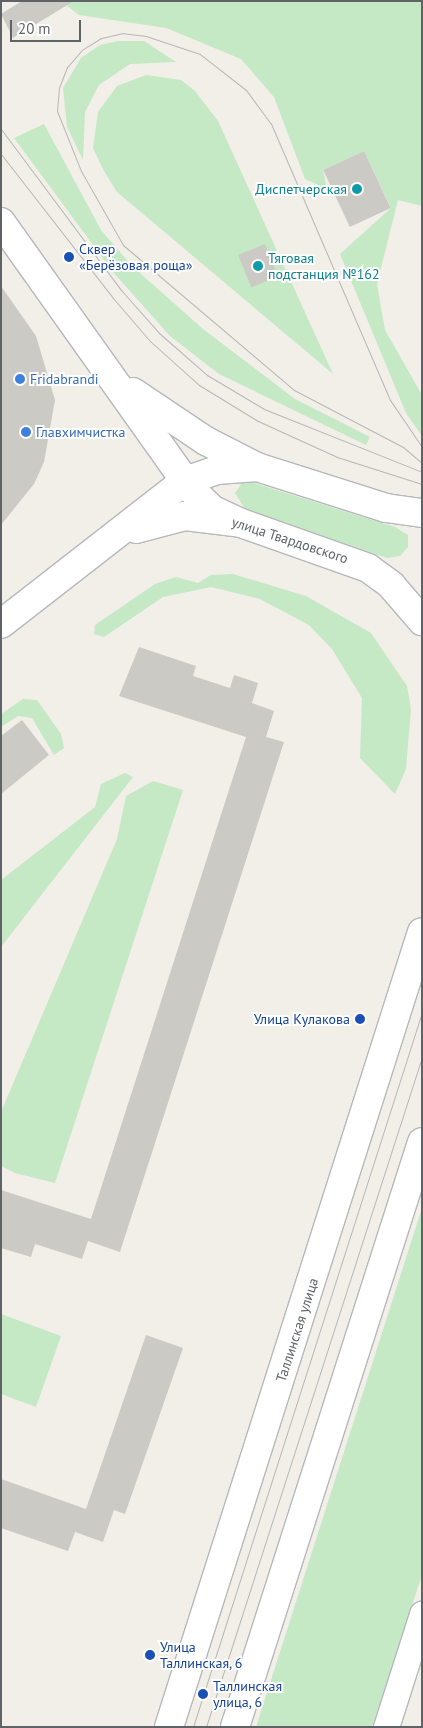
<!DOCTYPE html>
<meta charset="utf-8">
<style>
body{margin:0}
#map{position:relative;width:423px;height:1728px;overflow:hidden;background:#f1efe8;font-family:"PT Sans",sans-serif}
div>[style]{position:absolute}
.green>*{inset:0;background:#c5e8c5}
.building>*{inset:0;background:#cccac5;transform-origin:0 0}
.roads{filter:drop-shadow(1px 0 #b5b8bc) drop-shadow(-1px 0 #b5b8bc) drop-shadow(0 1px #b5b8bc) drop-shadow(0 -1px #b5b8bc)}
.minor>*{height:25px;margin:-12.5px;padding:0 12.5px;transform-origin:12.5px;border-radius:12.5px;background:#fff}
.tertiary>*{height:28px;margin:-14px;padding:0 14px;transform-origin:14px;border-radius:14px;background:#fff}
.secondary>*{height:28px;margin:-14px;padding:0 14px;transform-origin:14px;border-radius:14px;background:#fff}
.tram>*{height:1px;margin:-0.5px;padding:0 0.5px;transform-origin:0.5px;border-radius:0.5px;background:#b6b7b8}
.dots>*{width:14px;height:14px;translate:-50% -50%;box-sizing:border-box;border:2px solid #fff;border-radius:50%}
span{translate:-50% -50%;white-space:nowrap;text-align:center;line-height:1.15;-webkit-text-stroke:4px #fff;paint-order:stroke}
.culture-label{font-size:14px;color:#0d838f}
.right{translate:-100% -50%;text-align:right}
.left{translate:0 -50%;text-align:left}
.transit-label{font-size:14px;color:#164399}
.shop-label{font-size:14px;color:#366cbe}
.street-label{font-size:14px;color:#5f6368}
.frame{position:absolute;inset:0;border:2px solid #5f6368;pointer-events:none}
.scale{position:absolute;left:10px;top:20px;width:71px;height:22px;box-sizing:border-box;border:2px solid #5f6368;border-top:0;padding-left:6px;font-size:15px;line-height:18px;white-space:nowrap;color:#5f6368;-webkit-text-stroke:4px #fff;paint-order:stroke}
</style>
<div id="map">
<div class="green">
<div style="clip-path:polygon(61px 1px,422px 1px,422px 206px,398px 200px,377px 284px,385px 330px,422px 395px,422px 436px,406px 413px,340px 254px,391px 208px,364px 151px,323px 170px,327px 189px,305px 179px,274px 97px,241px 59px,166px 28px,79px 15px)"></div>
<div style="clip-path:polygon(118px 41px,144px 41px,176px 62px,130px 64px,99px 85px,85px 112px,83px 160px,67px 127px,63px 88px,81px 58px,100px 45px)"></div>
<div style="clip-path:polygon(146px 75px,181px 80px,195px 91px,218px 121px,333px 374px,117px 192px,104px 171px,93px 148px,98px 112px,117px 86px)"></div>
<div style="clip-path:polygon(44px 124px,101px 230px,132px 266px,203px 329px,295px 399px,370px 437px,366px 445px,219px 374px,170px 336px,113px 272px,14px 138px)"></div>
<div style="clip-path:polygon(244px 480px,395px 527px,408px 535px,408px 547px,400px 556px,387px 558px,245px 509px,235px 493px)"></div>
<div style="clip-path:polygon(233px 574px,306px 596px,371px 633px,407px 686px,411px 709px,406px 769px,395px 794px,360px 758px,362px 698px,332px 649px,309px 625px,260px 599px,211px 587px,163px 597px,104px 637px,94px 634px,95px 625px,155px 584px,176px 577px,198px 583px,211px 575px)"></div>
<div style="clip-path:polygon(23px 699px,37px 700px,61px 734px,64px 748px,54px 755px,32px 718px,18px 716px,1px 727px,1px 714px)"></div>
<div style="clip-path:polygon(125px 773px,133px 777px,1px 947px,1px 880px,95px 807px,101px 784px)"></div>
<div style="clip-path:polygon(153px 781px,183px 790px,55px 1183px,15px 1173px,1px 1166px,1px 1112px,117px 839px,126px 796px)"></div>
<div style="clip-path:polygon(422px 1208px,422px 1575px,372px 1727px,256px 1727px)"></div>
<div style="clip-path:polygon(1px 1314px,61px 1336px,36px 1407px,1px 1394px)"></div>
</div>
<div class="building">
<div style="clip-path:polygon(22px 1px,74px 1px,13px 38px,1px 14px)"></div>
<div style="left:364px;top:151px;width:63px;height:45px;rotate:65deg"></div>
<div style="left:265px;top:244px;width:35px;height:29px;rotate:68deg"></div>
<div style="clip-path:polygon(1px 286px,36px 336px,55px 400px,44px 462px,34px 484px,1px 525px)"></div>
<div style="clip-path:polygon(139px 647px,196px 666px,193px 676px,230px 688px,234px 675px,258px 683px,252px 703px,274px 711px,266px 737px,284px 742px,120px 1252px,88px 1241px,82px 1259px,35px 1244px,31px 1257px,1px 1248px,1px 1190px,91px 1219px,246px 737px,119px 696px)"></div>
<div style="clip-path:polygon(22px 720px,49px 755px,1px 794px,1px 736px)"></div>
<div style="clip-path:polygon(146px 1335px,183px 1348px,125px 1514px,114px 1510px,103px 1542px,75px 1532px,68px 1551px,1px 1528px,1px 1479px,86px 1509px)"></div>
</div>
<div class="roads">
<div class="minor">
<div style="left:386px;top:1727px;width:119px;rotate:-72.3deg"></div>
</div>
<div class="tertiary">
<div style="left:1px;top:222px;width:326px;rotate:54.6deg"></div>
<div style="left:190px;top:488px;width:32px;rotate:44deg"></div>
<div style="left:213px;top:510px;width:29px;rotate:25deg"></div>
<div style="left:133px;top:392px;width:88px;rotate:33.9deg"></div>
<div style="left:206px;top:441px;width:57px;rotate:27deg"></div>
</div>
<div class="secondary">
<div style="left:136px;top:529px;width:51px;rotate:-14.9deg"></div>
<div style="left:185px;top:516px;width:56px;rotate:7.1deg"></div>
<div style="left:241px;top:523px;width:135px;rotate:19.5deg"></div>
<div style="left:368px;top:568px;width:29px;rotate:36deg"></div>
<div style="left:391px;top:585px;width:48px;rotate:49.3deg"></div>
<div style="left:1px;top:624px;width:233px;rotate:-37.9deg"></div>
<div style="left:185px;top:481px;width:34px;rotate:-19deg"></div>
<div style="left:217px;top:470px;width:40px;rotate:-4.3deg"></div>
<div style="left:257px;top:467px;width:135px;rotate:17.6deg"></div>
<div style="left:386px;top:508px;width:36px;rotate:8deg"></div>
<div style="left:169px;top:1727px;width:834px;rotate:-72.35deg"></div>
<div style="left:235px;top:1727px;width:614px;rotate:-72.27deg"></div>
</div>
</div>
<div class="tram">
<div style="left:1px;top:129px;width:201px;rotate:53.3deg"></div>
<div style="left:121px;top:290px;width:57px;rotate:48.5deg"></div>
<div style="left:159px;top:333px;width:64px;rotate:41.2deg"></div>
<div style="left:207px;top:375px;width:66px;rotate:30.8deg"></div>
<div style="left:264px;top:409px;width:170px;rotate:21.7deg"></div>
<div style="left:1px;top:154px;width:182px;rotate:52.1deg"></div>
<div style="left:113px;top:298px;width:57px;rotate:49.3deg"></div>
<div style="left:150px;top:341px;width:66px;rotate:41.9deg"></div>
<div style="left:199px;top:385px;width:69px;rotate:31.4deg"></div>
<div style="left:258px;top:421px;width:87px;rotate:24.5deg"></div>
<div style="left:337px;top:457px;width:89px;rotate:17.6deg"></div>
<div style="left:422px;top:447px;width:57px;rotate:-124.2deg"></div>
<div style="left:390px;top:400px;width:301px;rotate:-113.3deg"></div>
<div style="left:271px;top:124px;width:42px;rotate:-126.3deg"></div>
<div style="left:246px;top:90px;width:58px;rotate:-142deg"></div>
<div style="left:200px;top:54px;width:57px;rotate:-161.6deg"></div>
<div style="left:146px;top:36px;width:23px;rotate:-173deg"></div>
<div style="left:123px;top:33px;width:23px;rotate:167deg"></div>
<div style="left:101px;top:38px;width:22px;rotate:148deg"></div>
<div style="left:82px;top:50px;width:23px;rotate:131deg"></div>
<div style="left:67px;top:67px;width:22px;rotate:111deg"></div>
<div style="left:59px;top:88px;width:23px;rotate:95deg"></div>
<div style="left:57px;top:111px;width:65px;rotate:68.2deg"></div>
<div style="left:81px;top:171px;width:85px;rotate:60.4deg"></div>
<div style="left:123px;top:245px;width:224px;rotate:40.3deg"></div>
<div style="left:294px;top:390px;width:123px;rotate:27.6deg"></div>
<div style="left:403px;top:447px;width:25px;rotate:40deg"></div>
<div style="left:193px;top:1727px;width:751px;rotate:-72.24deg"></div>
<div style="left:206px;top:1727px;width:704px;rotate:-72.13deg"></div>
</div>
<div class="dots">
<div style="left:357px;top:189px;background:#0f9aa8"></div>
<div style="left:69px;top:257px;background:#1a4fb4"></div>
<div style="left:258px;top:266px;background:#0f9aa8"></div>
<div style="left:20px;top:379px;background:#3f7fe0"></div>
<div style="left:26px;top:432px;background:#3f7fe0"></div>
<div style="left:360px;top:1019px;background:#1a4fb4"></div>
<div style="left:150px;top:1655px;background:#1a4fb4"></div>
<div style="left:203px;top:1694px;background:#1a4fb4"></div>
</div>
<div class="culture-label">
<span class="right" style="left:347px;top:189px">Диспетчерская</span>
<span class="left" style="left:268px;top:266px">Тяговая<br>подстанция №162</span>
</div>
<div class="transit-label">
<span class="left" style="left:79px;top:257px">Сквер<br>«Берёзовая роща»</span>
<span class="right" style="left:350px;top:1019px">Улица Кулакова</span>
<span class="left" style="left:160px;top:1655px">Улица<br>Таллинская, 6</span>
<span class="left" style="left:213px;top:1694px">Таллинская<br>улица, 6</span>
</div>
<div class="shop-label">
<span class="left" style="left:30px;top:379px">Fridabrandi</span>
<span class="left" style="left:36px;top:432px">Главхимчистка</span>
</div>
<div class="street-label">
<span style="left:290px;top:540px;rotate:18deg">улица Твардовского</span>
<span style="left:297px;top:1330px;rotate:-72deg">Таллинская улица</span>
</div>
<div class="frame"></div>
<div class="scale">20 m</div>
</div>
